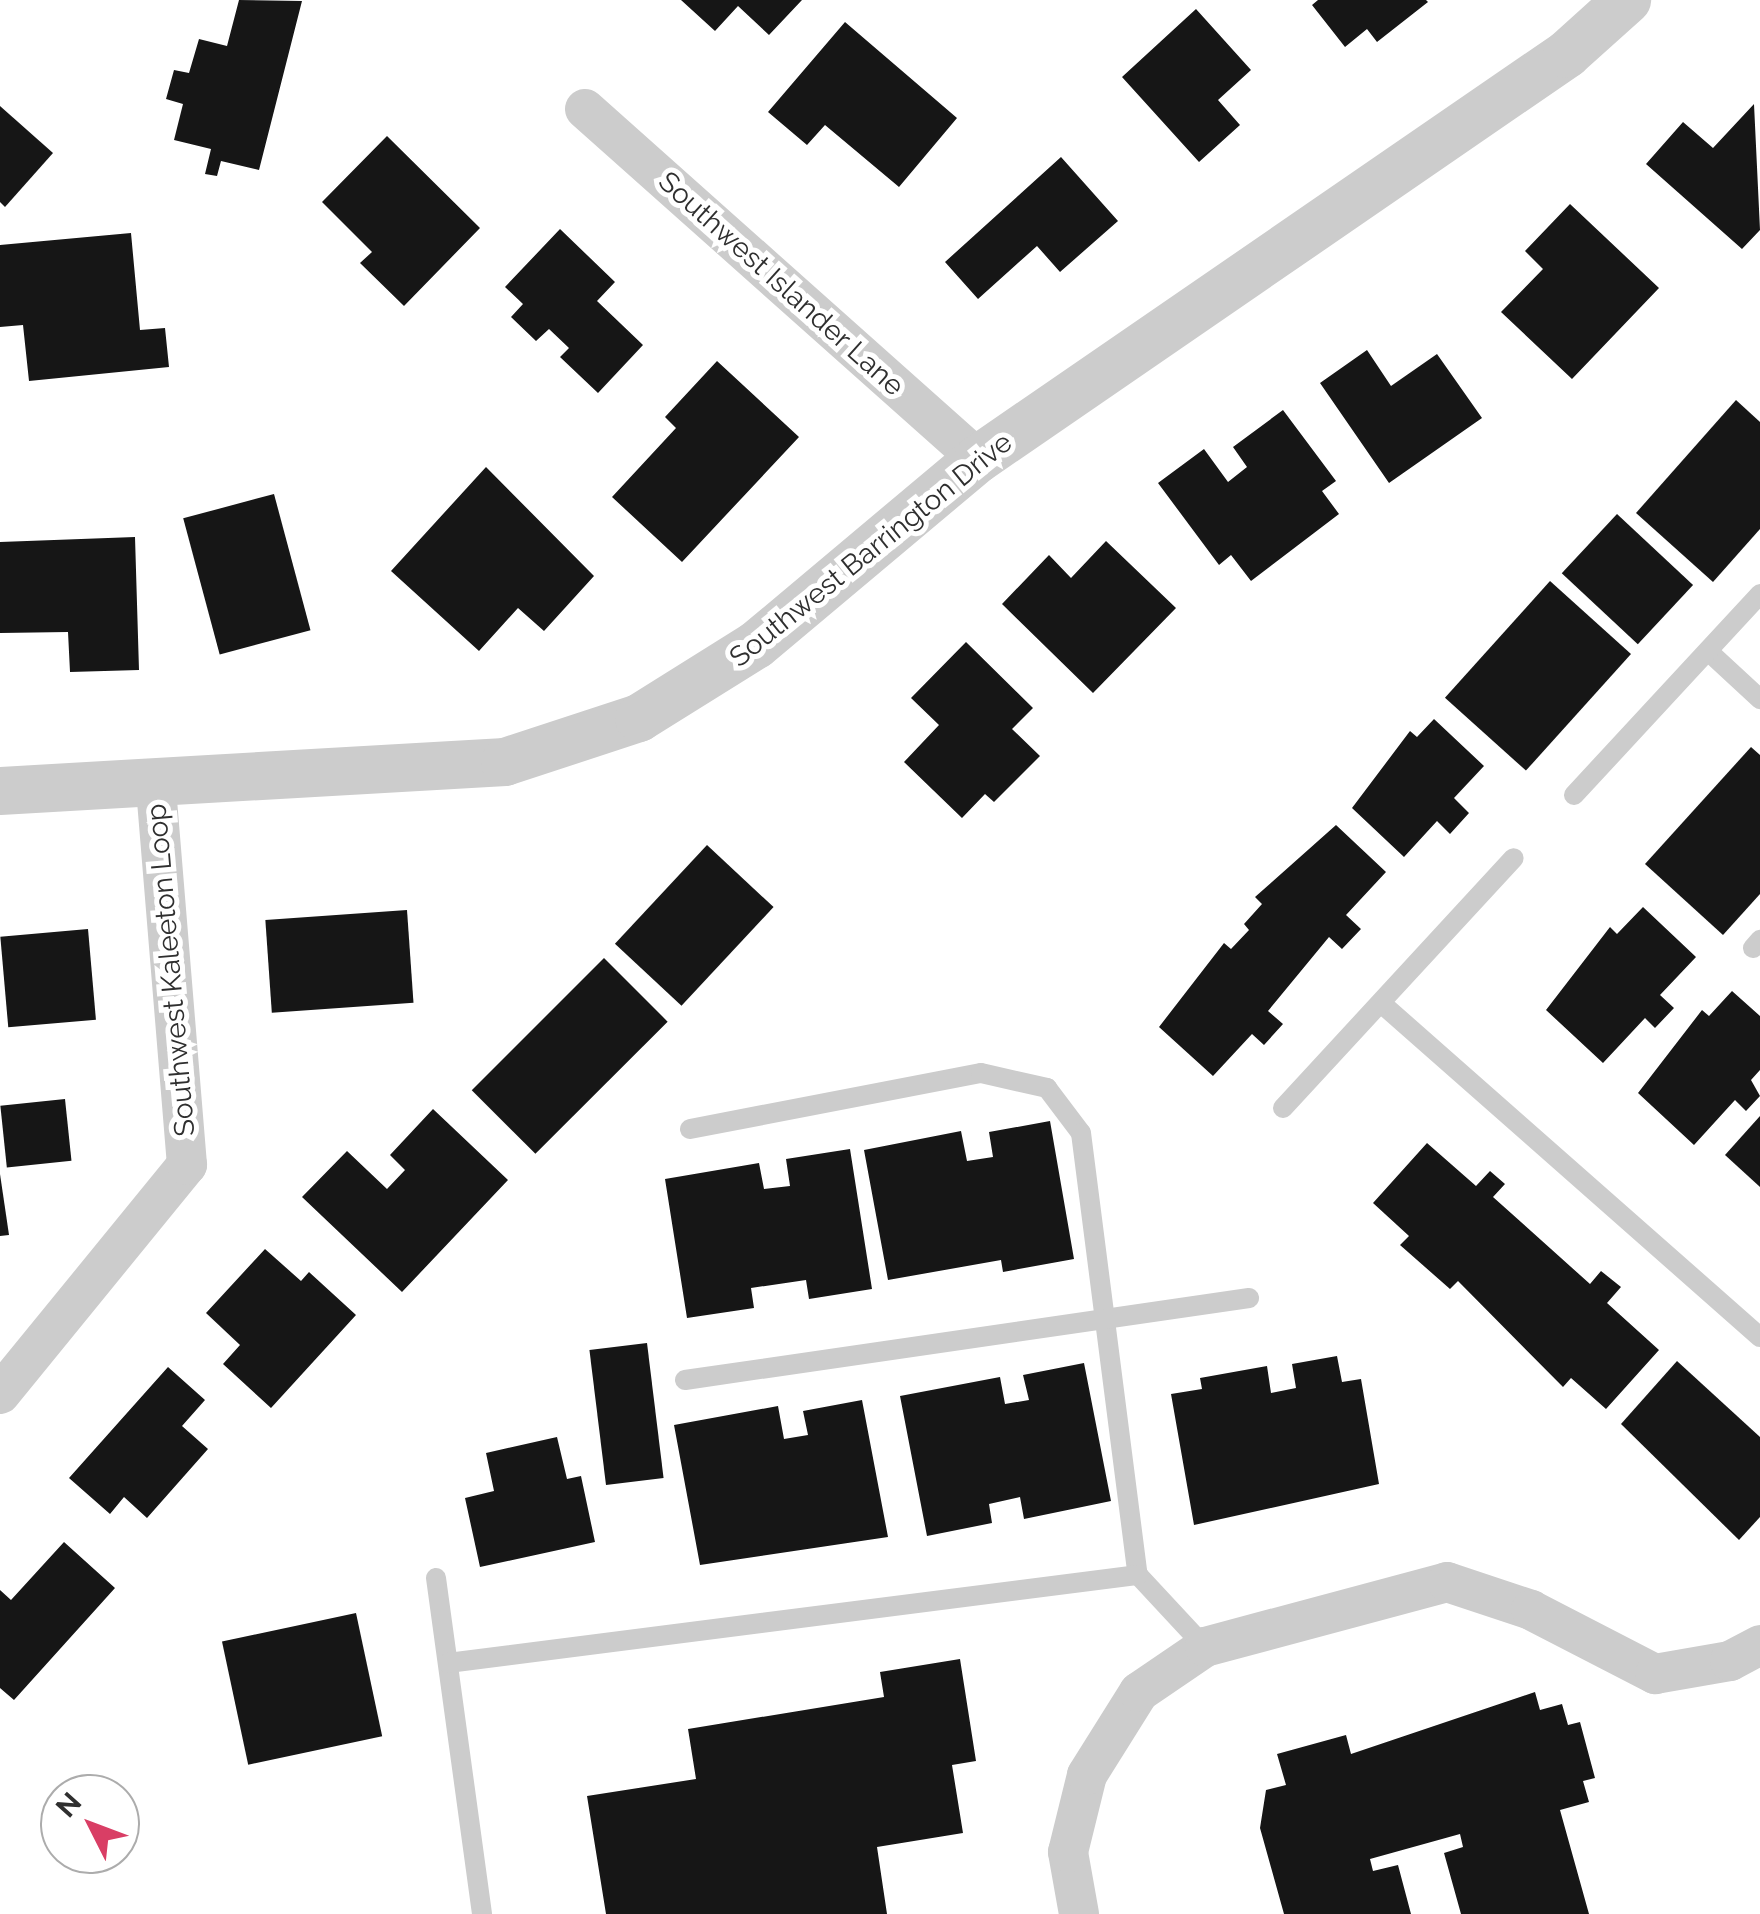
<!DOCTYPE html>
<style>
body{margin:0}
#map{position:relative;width:1760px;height:1914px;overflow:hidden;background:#fff;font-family:Raleway,sans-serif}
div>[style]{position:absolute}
.building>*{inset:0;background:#161616;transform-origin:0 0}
.service>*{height:20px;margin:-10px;padding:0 10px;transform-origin:10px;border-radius:10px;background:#ccc}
.minor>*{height:40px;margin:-20px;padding:0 20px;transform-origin:20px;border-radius:20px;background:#ccc}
.tertiary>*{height:48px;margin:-24px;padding:0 24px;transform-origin:24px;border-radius:24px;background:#ccc}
span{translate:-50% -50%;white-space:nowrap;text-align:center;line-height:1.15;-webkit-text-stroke:10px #fff;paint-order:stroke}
.street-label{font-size:28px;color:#2f2f2f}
.north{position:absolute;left:40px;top:1774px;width:100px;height:100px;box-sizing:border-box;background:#fff;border:2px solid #acacac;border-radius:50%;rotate:312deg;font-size:28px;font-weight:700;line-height:40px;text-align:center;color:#2f2f2f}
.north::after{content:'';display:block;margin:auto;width:35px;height:45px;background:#d93e65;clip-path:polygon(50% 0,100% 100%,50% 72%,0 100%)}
</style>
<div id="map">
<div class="building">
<div style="clip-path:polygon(239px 0,302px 1px,259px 170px,221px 161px,217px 176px,205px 174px,211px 149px,174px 140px,183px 104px,166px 99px,174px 70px,189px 73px,199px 39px,227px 46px)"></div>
<div style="clip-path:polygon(681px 0,802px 0,769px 35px,738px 6px,715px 31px)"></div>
<div style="clip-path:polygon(1318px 0,1426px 0,1428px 2px,1377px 42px,1367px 29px,1345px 47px,1312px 5px)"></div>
<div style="clip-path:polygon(1196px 9px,1251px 70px,1218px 100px,1240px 125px,1199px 162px,1122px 77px)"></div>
<div style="clip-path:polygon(845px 22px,957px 118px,899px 187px,825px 125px,807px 145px,768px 112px)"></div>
<div style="clip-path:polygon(1754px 104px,1760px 230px,1742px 249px,1646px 164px,1683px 122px,1713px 148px)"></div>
<div style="clip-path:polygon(0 106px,53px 153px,5px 207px,0 202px)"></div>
<div style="clip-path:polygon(387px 136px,480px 228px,404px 306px,360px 263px,372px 252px,322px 202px)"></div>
<div style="clip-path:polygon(1061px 157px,1118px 221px,1060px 272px,1037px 246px,978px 299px,945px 262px)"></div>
<div style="clip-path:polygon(1570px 204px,1659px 288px,1572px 379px,1501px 312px,1543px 269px,1525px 251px)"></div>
<div style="clip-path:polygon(560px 229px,615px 282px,597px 301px,643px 345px,598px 393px,560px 357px,569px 348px,549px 329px,536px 341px,511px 317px,523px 304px,505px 287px)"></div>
<div style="clip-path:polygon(131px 233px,140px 330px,165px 328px,169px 367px,29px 381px,23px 325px,0 327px,0 245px)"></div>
<div style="clip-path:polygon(1367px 350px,1391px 386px,1437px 354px,1482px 418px,1389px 483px,1320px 383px)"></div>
<div style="clip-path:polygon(717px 361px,799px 437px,682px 562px,612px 497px,676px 428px,665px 417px)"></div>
<div style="clip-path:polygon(1736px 400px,1760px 422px,1760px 529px,1713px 582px,1636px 513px)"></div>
<div style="clip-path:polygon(1283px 410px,1336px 481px,1322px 491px,1339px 514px,1251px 581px,1231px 555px,1219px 565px,1158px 483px,1204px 449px,1228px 482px,1247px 467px,1233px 447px)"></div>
<div style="clip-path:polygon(486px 467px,594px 576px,544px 631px,518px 608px,479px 651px,391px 571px)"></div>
<div style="left:274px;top:494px;width:141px;height:94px;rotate:75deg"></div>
<div style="left:1617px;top:514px;width:104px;height:81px;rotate:43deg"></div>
<div style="clip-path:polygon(135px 537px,139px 670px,70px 672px,68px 632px,0 633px,0 542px)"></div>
<div style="clip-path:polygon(1106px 541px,1176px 608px,1093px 693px,1002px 604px,1049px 555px,1071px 578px)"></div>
<div style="left:1550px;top:581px;width:109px;height:157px;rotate:42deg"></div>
<div style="clip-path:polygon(966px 642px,1033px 708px,1012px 729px,1040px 756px,994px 802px,985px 794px,962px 818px,904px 762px,939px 725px,911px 698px)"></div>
<div style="clip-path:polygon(1434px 719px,1484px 766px,1454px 798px,1469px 813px,1450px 834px,1437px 821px,1404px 857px,1352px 808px,1410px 731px,1417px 737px)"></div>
<div style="clip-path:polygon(1751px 747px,1760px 755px,1760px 894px,1723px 935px,1645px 864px)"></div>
<div style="clip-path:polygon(1336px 825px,1386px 872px,1346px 915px,1361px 929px,1342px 949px,1329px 937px,1268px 1011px,1283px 1024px,1264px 1045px,1252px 1034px,1213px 1076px,1159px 1027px,1224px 943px,1231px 949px,1249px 930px,1244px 924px,1262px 904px,1255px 897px)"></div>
<div style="left:707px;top:845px;width:91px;height:135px;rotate:43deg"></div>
<div style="clip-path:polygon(1643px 907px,1696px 957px,1660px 995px,1674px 1008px,1655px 1028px,1645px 1018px,1603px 1063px,1546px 1010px,1610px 927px,1617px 934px)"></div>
<div style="left:407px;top:910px;width:93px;height:142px;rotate:86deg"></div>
<div style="left:88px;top:929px;width:91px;height:88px;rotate:85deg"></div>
<div style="left:604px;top:958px;width:90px;height:187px;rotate:45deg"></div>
<div style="clip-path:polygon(1732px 991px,1760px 1016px,1760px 1070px,1751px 1080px,1760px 1096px,1746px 1111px,1735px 1100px,1694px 1145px,1638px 1093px,1702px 1010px,1709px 1016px)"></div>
<div style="left:65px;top:1099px;width:62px;height:65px;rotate:84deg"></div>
<div style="clip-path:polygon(433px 1109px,508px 1180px,402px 1292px,302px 1197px,347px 1151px,387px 1189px,405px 1170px,390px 1155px)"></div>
<div style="clip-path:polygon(1760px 1116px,1760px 1187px,1725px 1155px)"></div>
<div style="clip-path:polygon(1050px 1121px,1074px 1259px,1003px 1272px,1001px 1260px,888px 1280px,864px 1150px,961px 1131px,967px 1161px,993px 1157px,989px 1132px)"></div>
<div style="clip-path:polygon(1427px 1143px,1476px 1186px,1490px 1171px,1505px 1184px,1493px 1197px,1590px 1284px,1601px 1271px,1621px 1287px,1607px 1303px,1659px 1350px,1606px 1409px,1571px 1378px,1563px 1387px,1458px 1281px,1450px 1289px,1400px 1245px,1409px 1236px,1373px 1203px)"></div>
<div style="clip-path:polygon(850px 1149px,872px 1289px,809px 1299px,806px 1280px,751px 1288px,754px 1308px,687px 1318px,665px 1179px,759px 1163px,764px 1189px,790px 1186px,786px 1159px)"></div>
<div style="clip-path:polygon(0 1174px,9px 1235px,0 1236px)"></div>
<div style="clip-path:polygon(265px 1249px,301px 1281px,309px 1272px,356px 1315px,271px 1408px,223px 1364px,240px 1345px,206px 1313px)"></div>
<div style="left:647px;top:1343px;width:136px;height:58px;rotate:83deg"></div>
<div style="clip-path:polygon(1337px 1356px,1342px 1382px,1361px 1379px,1379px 1484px,1194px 1525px,1171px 1394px,1202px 1389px,1200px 1378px,1267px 1366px,1271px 1393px,1296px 1388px,1292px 1364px)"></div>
<div style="clip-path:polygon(1677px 1361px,1760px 1437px,1760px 1517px,1739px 1540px,1621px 1424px)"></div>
<div style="clip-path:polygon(1084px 1363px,1111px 1501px,1024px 1519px,1020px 1497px,989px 1504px,992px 1523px,927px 1536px,900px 1396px,1000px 1377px,1005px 1404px,1029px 1400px,1023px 1375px)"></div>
<div style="clip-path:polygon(168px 1367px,205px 1400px,182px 1426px,208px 1449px,147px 1518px,124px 1497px,110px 1514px,69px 1478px)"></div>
<div style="clip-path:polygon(862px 1400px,888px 1537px,700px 1565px,674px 1425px,778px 1406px,784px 1439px,808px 1435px,803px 1411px)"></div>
<div style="clip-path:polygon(557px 1437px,567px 1479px,581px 1476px,595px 1542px,480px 1567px,465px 1498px,494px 1491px,486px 1453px)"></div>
<div style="clip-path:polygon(64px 1542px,115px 1588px,14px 1700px,0 1688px,0 1590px,11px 1600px)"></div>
<div style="left:356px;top:1613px;width:126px;height:137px;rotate:78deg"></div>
<div style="clip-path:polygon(960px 1659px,976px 1761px,952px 1765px,963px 1833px,877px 1847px,887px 1914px,606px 1914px,587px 1796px,696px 1779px,688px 1729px,884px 1697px,880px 1672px)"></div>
<div style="clip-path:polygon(1535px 1692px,1540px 1710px,1562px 1704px,1568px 1725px,1580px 1722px,1595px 1778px,1583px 1781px,1589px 1802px,1560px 1810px,1589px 1914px,1461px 1914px,1444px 1853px,1463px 1847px,1460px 1834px,1370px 1859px,1373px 1871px,1398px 1865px,1411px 1914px,1284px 1914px,1260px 1828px,1266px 1790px,1286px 1785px,1277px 1754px,1346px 1735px,1351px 1754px)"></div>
</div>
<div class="service">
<div style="left:1708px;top:651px;width:71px;rotate:42.7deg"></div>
<div style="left:1574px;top:795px;width:274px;rotate:-47.2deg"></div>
<div style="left:1753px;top:948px;width:11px;rotate:-49deg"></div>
<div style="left:1381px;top:1003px;width:505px;rotate:41.39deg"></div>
<div style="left:1283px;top:1108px;width:340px;rotate:-47.3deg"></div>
<div style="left:690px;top:1129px;width:296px;rotate:-10.9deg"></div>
<div style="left:981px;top:1073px;width:68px;rotate:12.8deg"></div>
<div style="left:1047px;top:1088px;width:56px;rotate:52.9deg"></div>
<div style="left:1081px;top:1133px;width:446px;rotate:82.7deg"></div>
<div style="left:1138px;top:1575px;width:98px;rotate:47.1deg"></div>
<div style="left:685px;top:1380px;width:570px;rotate:-8.27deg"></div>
<div style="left:436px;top:1578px;width:339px;rotate:82.2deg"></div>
<div style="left:448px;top:1663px;width:696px;rotate:-7.27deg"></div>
</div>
<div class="minor">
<div style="left:585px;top:109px;width:526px;rotate:41.69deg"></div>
<div style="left:0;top:1394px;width:296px;rotate:-50.8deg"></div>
<div style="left:187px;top:1165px;width:387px;rotate:-94.7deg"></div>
<div style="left:1079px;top:1914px;width:63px;rotate:-100.1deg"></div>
<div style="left:1068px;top:1852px;width:79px;rotate:-76.1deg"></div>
<div style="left:1087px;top:1775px;width:98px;rotate:-57.9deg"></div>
<div style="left:1139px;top:1692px;width:80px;rotate:-34.3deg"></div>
<div style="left:1205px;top:1647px;width:251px;rotate:-15deg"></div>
<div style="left:1447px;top:1582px;width:89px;rotate:18.4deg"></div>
<div style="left:1531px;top:1610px;width:140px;rotate:27.3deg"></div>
<div style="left:1655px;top:1674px;width:76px;rotate:-9.8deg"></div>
<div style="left:1730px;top:1661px;width:34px;rotate:-28deg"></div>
</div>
<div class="tertiary">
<div style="left:0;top:791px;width:506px;rotate:-3.29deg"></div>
<div style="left:505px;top:762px;width:141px;rotate:-18.2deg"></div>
<div style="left:639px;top:718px;width:138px;rotate:-32deg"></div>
<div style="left:756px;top:645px;width:290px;rotate:-40deg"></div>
<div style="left:978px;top:459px;width:715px;rotate:-34.51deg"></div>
<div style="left:1567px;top:54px;width:81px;rotate:-42deg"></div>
</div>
<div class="street-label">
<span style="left:781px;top:284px;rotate:42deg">Southwest Islander Lane</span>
<span style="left:871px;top:550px;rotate:-39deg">Southwest Barrington Drive</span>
<span style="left:171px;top:970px;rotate:-95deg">Southwest Kaleeton Loop</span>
</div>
<div class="north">N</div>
</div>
